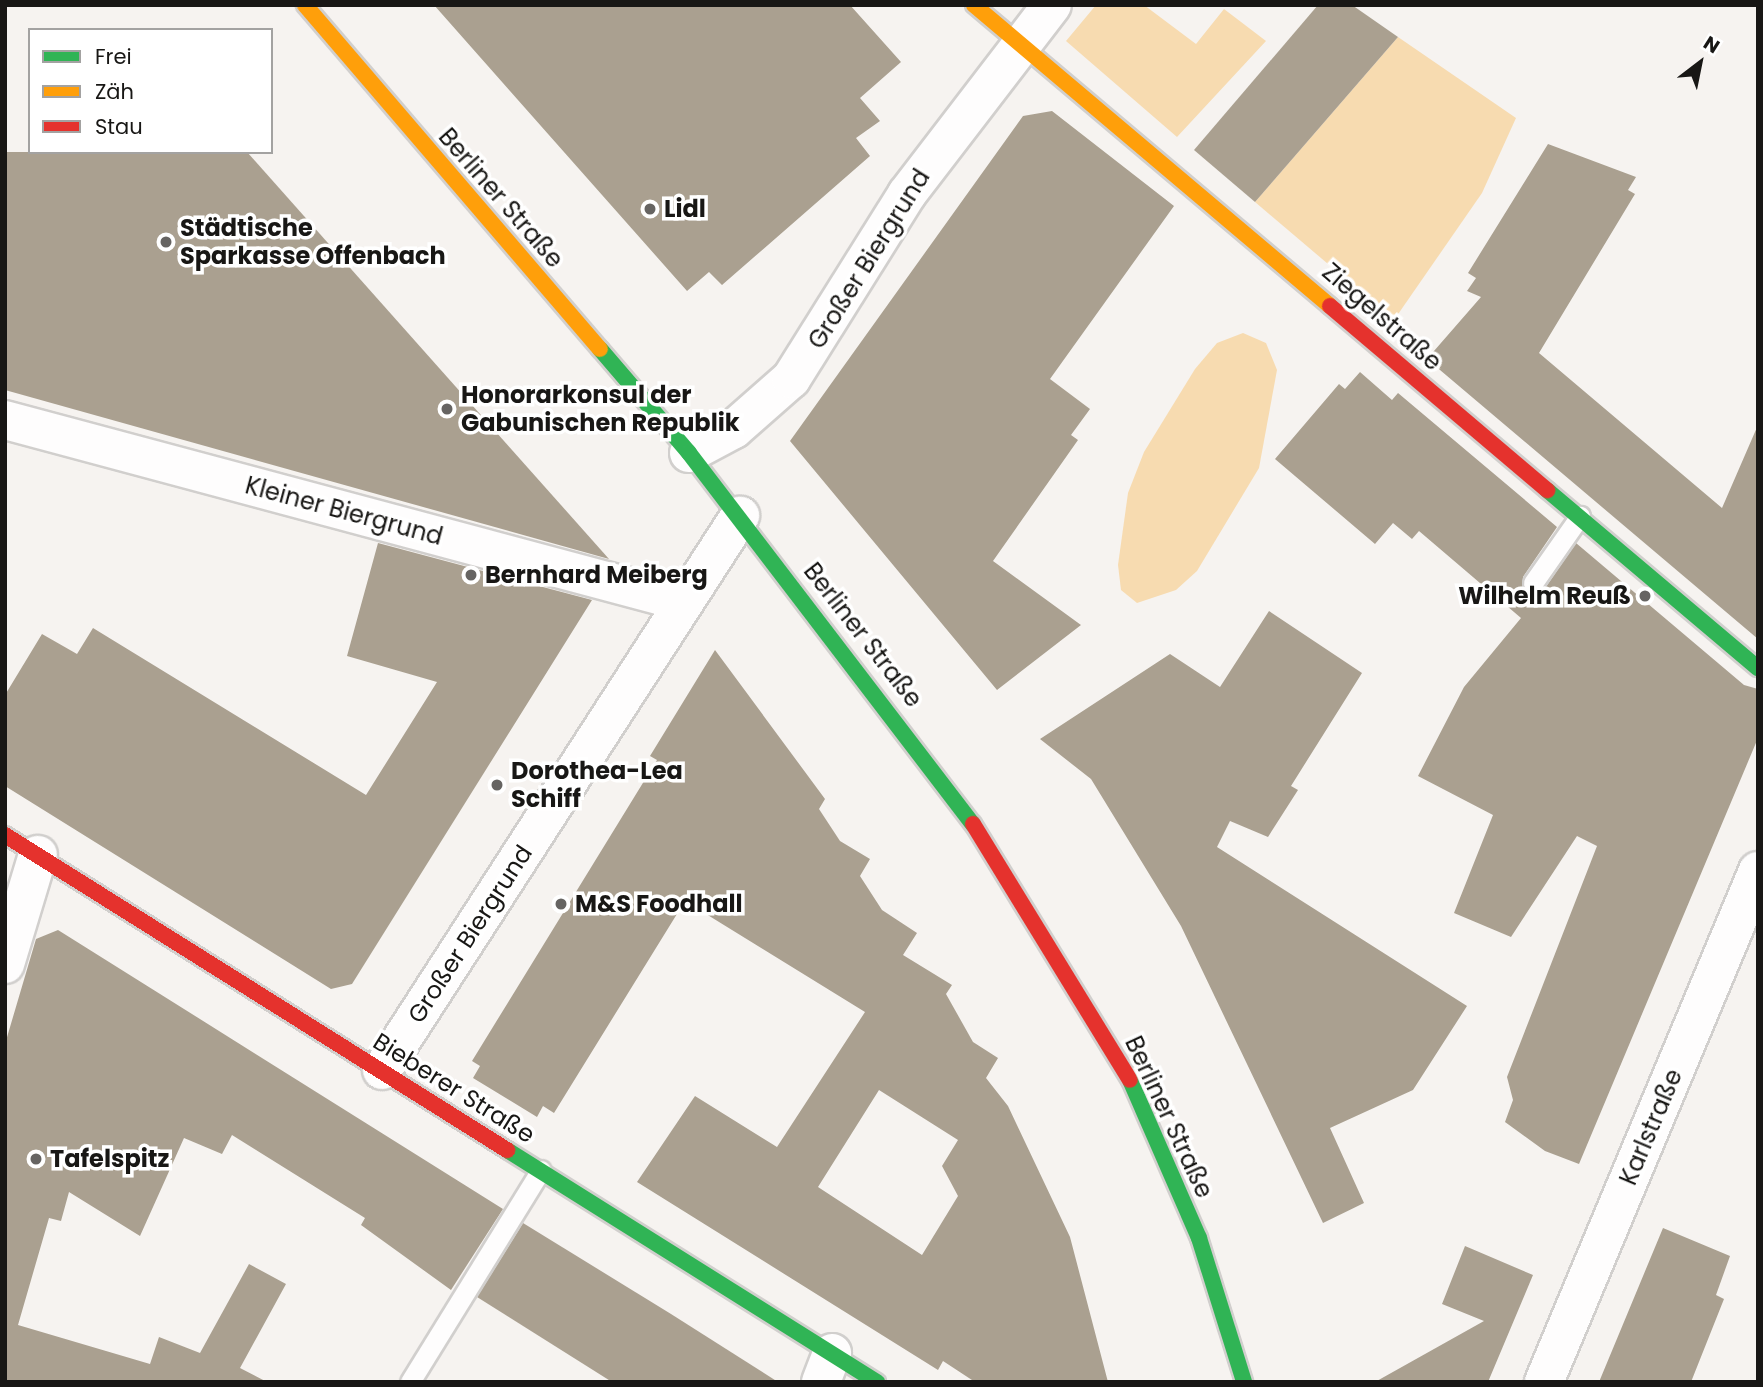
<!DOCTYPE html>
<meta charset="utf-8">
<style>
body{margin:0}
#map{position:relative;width:1763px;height:1387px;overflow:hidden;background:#f6f3f0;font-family:Poppins,sans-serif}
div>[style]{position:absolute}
.green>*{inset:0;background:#f7dbb0}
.building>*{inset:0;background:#aaa090}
.roads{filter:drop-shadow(2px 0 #d1cfcd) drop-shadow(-2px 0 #d1cfcd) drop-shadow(0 2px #d1cfcd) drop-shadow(0 -2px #d1cfcd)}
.lane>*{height:19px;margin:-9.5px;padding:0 9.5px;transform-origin:9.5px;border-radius:9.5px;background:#fefdfd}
.street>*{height:38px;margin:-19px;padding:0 19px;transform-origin:19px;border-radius:19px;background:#fefdfd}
.fast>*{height:16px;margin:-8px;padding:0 8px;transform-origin:8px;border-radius:8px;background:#30b455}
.slow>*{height:16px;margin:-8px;padding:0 8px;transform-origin:8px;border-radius:8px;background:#ff9f0a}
.jam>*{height:16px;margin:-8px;padding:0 8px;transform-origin:8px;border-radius:8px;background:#e5322d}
.dots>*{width:19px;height:19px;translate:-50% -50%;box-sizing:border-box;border:4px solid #fff;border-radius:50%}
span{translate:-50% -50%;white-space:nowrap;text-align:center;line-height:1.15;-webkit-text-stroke:7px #fff;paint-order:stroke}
.street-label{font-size:24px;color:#181715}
.poi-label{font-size:24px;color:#181715;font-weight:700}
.left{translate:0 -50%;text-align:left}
.right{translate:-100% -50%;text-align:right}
.frame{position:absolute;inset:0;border:7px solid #181715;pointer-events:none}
.legend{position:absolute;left:28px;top:28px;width:245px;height:126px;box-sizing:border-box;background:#fff;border:2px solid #a3a2a1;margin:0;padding:9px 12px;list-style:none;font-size:21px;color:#181715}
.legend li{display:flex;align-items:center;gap:14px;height:35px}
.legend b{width:35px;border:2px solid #a3a2a1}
.north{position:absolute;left:1665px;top:28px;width:70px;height:70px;-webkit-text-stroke:5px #fff;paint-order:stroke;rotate:32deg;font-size:19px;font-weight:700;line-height:28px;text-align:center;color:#181715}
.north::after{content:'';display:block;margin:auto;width:24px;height:32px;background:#181715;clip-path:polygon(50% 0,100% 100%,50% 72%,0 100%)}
</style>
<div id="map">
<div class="green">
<div style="clip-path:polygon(1096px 5px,1144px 5px,1196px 44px,1224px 9px,1266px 41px,1177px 137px,1066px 41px)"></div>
<div style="clip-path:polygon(1398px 37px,1516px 118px,1482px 193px,1394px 320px,1255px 202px)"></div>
<div style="clip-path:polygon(1243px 333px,1266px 343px,1277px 370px,1259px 468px,1197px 571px,1176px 590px,1137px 603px,1121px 590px,1118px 565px,1128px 493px,1144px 452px,1195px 369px,1217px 343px)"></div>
</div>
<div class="building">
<div style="clip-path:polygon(434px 5px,850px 5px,901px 62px,860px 98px,880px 121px,856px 138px,870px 156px,722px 285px,709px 272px,687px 291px)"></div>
<div style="clip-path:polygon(1318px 5px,1352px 5px,1398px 37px,1255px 202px,1194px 150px)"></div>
<div style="clip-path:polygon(1052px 111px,1174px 206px,1050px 379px,1090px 409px,1071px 435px,1078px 440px,993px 561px,1081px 625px,997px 690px,790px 441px,1023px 116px)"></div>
<div style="clip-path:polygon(1548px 144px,1636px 177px,1628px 190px,1635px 194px,1539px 353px,1722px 508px,1758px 425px,1758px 639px,1427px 359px,1481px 297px,1467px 291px,1476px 278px,1468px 273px)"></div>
<div style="clip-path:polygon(5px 152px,247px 152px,609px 559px,5px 390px)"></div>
<div style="clip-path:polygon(1360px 372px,1392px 400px,1398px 393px,1557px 527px,1523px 577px,1525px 593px,1543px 591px,1576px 543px,1744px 685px,1758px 689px,1758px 738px,1579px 1164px,1545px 1151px,1505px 1122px,1513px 1100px,1507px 1077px,1597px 846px,1577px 836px,1511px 937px,1454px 913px,1493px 815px,1418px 776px,1464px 687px,1521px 618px,1419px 531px,1412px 539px,1393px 523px,1375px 544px,1275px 459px,1339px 384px,1345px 389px)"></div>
<div style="clip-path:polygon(378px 543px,592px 600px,352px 984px,331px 989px,5px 786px,5px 695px,42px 634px,77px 654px,93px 628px,366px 795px,437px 682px,347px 656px)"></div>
<div style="clip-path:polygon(1269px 611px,1362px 673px,1291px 786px,1298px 790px,1268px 837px,1230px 821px,1217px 847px,1467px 1006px,1413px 1090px,1330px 1128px,1364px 1203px,1323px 1223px,1181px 926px,1091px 779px,1040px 739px,1170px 654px,1220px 687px)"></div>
<div style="clip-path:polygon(evenodd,715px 650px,825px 799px,819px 809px,840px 841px,870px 859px,860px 876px,882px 910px,917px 933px,903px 955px,952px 985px,946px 994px,973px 1042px,998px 1058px,986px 1078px,1008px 1106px,1070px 1237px,1108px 1382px,975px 1382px,943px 1361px,938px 1370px,637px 1182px,695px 1096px,777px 1147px,865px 1012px,685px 901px,554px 1113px,543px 1106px,537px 1117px,473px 1078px,480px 1066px,472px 1061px,657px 760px,650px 756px,715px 650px,879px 1090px,958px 1140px,942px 1166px,958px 1196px,922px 1255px,818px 1187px,879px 1090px)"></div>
<div style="clip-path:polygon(58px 930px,503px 1209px,451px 1290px,361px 1225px,365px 1218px,232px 1135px,222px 1154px,184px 1138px,140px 1236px,69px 1192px,61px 1221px,49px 1218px,18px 1325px,150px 1364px,159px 1337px,200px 1353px,249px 1264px,286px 1284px,240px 1368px,267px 1382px,5px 1382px,5px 1044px,36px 939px)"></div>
<div style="clip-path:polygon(523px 1223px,671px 1314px,778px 1382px,612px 1382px,477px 1297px)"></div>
<div style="clip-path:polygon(1663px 1228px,1730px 1256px,1716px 1295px,1724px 1299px,1691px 1382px,1599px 1382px)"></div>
<div style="clip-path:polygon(1465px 1246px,1533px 1275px,1488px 1382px,1375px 1382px,1484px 1321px,1442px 1304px)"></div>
</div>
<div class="roads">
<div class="lane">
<div style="left:1533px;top:583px;width:82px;rotate:-55deg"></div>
<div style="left:410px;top:1382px;width:249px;rotate:-58.3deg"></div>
</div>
<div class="street">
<div style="left:5px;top:420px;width:703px;rotate:15deg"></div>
<div style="left:689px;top:453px;width:51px;rotate:-28.1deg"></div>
<div style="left:734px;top:429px;width:76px;rotate:-41.3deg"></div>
<div style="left:791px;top:379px;width:218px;rotate:-57.9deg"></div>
<div style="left:907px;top:194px;width:238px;rotate:-52.5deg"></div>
<div style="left:5px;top:964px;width:114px;rotate:-73.2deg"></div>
<div style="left:382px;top:1070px;width:660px;rotate:-57.13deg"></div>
<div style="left:821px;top:1382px;width:31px;rotate:-69deg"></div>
<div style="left:1544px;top:1382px;width:554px;rotate:-67.28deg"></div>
</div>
<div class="fast">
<div style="left:600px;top:349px;width:137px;rotate:49.4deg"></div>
<div style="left:689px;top:453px;width:467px;rotate:52.6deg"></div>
<div style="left:1547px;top:490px;width:276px;rotate:40.2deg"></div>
<div style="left:1130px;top:1080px;width:172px;rotate:66.4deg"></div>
<div style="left:1199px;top:1238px;width:151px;rotate:72.6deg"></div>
<div style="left:507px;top:1150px;width:437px;rotate:32.1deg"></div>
</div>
<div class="slow">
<div style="left:305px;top:5px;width:453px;rotate:49.4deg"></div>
<div style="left:974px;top:5px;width:466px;rotate:40.2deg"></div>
</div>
<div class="jam">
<div style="left:1330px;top:306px;width:285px;rotate:40.3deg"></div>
<div style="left:973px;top:824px;width:300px;rotate:58.5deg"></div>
<div style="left:5px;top:835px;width:593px;rotate:32.11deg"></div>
</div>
</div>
<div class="dots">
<div style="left:650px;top:209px;background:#666462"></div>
<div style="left:166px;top:242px;background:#666462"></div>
<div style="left:447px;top:409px;background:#666462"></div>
<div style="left:471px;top:575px;background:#666462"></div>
<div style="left:1645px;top:596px;background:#666462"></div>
<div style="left:497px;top:785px;background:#666462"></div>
<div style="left:561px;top:904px;background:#666462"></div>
<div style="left:36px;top:1159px;background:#666462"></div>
</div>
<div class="street-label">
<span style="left:501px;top:198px;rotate:49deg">Berliner Straße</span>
<span style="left:869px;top:259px;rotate:-58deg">Großer Biergrund</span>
<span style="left:1382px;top:317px;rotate:41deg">Ziegelstraße</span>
<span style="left:344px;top:511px;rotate:15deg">Kleiner Biergrund</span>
<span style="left:863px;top:635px;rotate:52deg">Berliner Straße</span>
<span style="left:470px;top:934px;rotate:-57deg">Großer Biergrund</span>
<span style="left:454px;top:1088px;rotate:32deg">Bieberer Straße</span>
<span style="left:1169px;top:1117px;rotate:65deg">Berliner Straße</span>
<span style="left:1651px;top:1127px;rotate:-67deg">Karlstraße</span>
</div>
<div class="poi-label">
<span class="left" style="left:664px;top:209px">Lidl</span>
<span class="left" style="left:180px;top:242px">Städtische<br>Sparkasse Offenbach</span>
<span class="left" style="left:461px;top:409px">Honorarkonsul der<br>Gabunischen Republik</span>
<span class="left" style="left:485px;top:575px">Bernhard Meiberg</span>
<span class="right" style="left:1631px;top:596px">Wilhelm Reuß</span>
<span class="left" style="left:511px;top:785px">Dorothea-Lea<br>Schiff</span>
<span class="left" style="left:575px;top:904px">M&amp;S Foodhall</span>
<span class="left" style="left:50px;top:1159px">Tafelspitz</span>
</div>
<div class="frame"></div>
<ul class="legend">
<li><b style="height:9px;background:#30b455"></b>Frei</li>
<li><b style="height:9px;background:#ff9f0a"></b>Zäh</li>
<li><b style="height:9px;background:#e5322d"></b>Stau</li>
</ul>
<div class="north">N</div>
</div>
